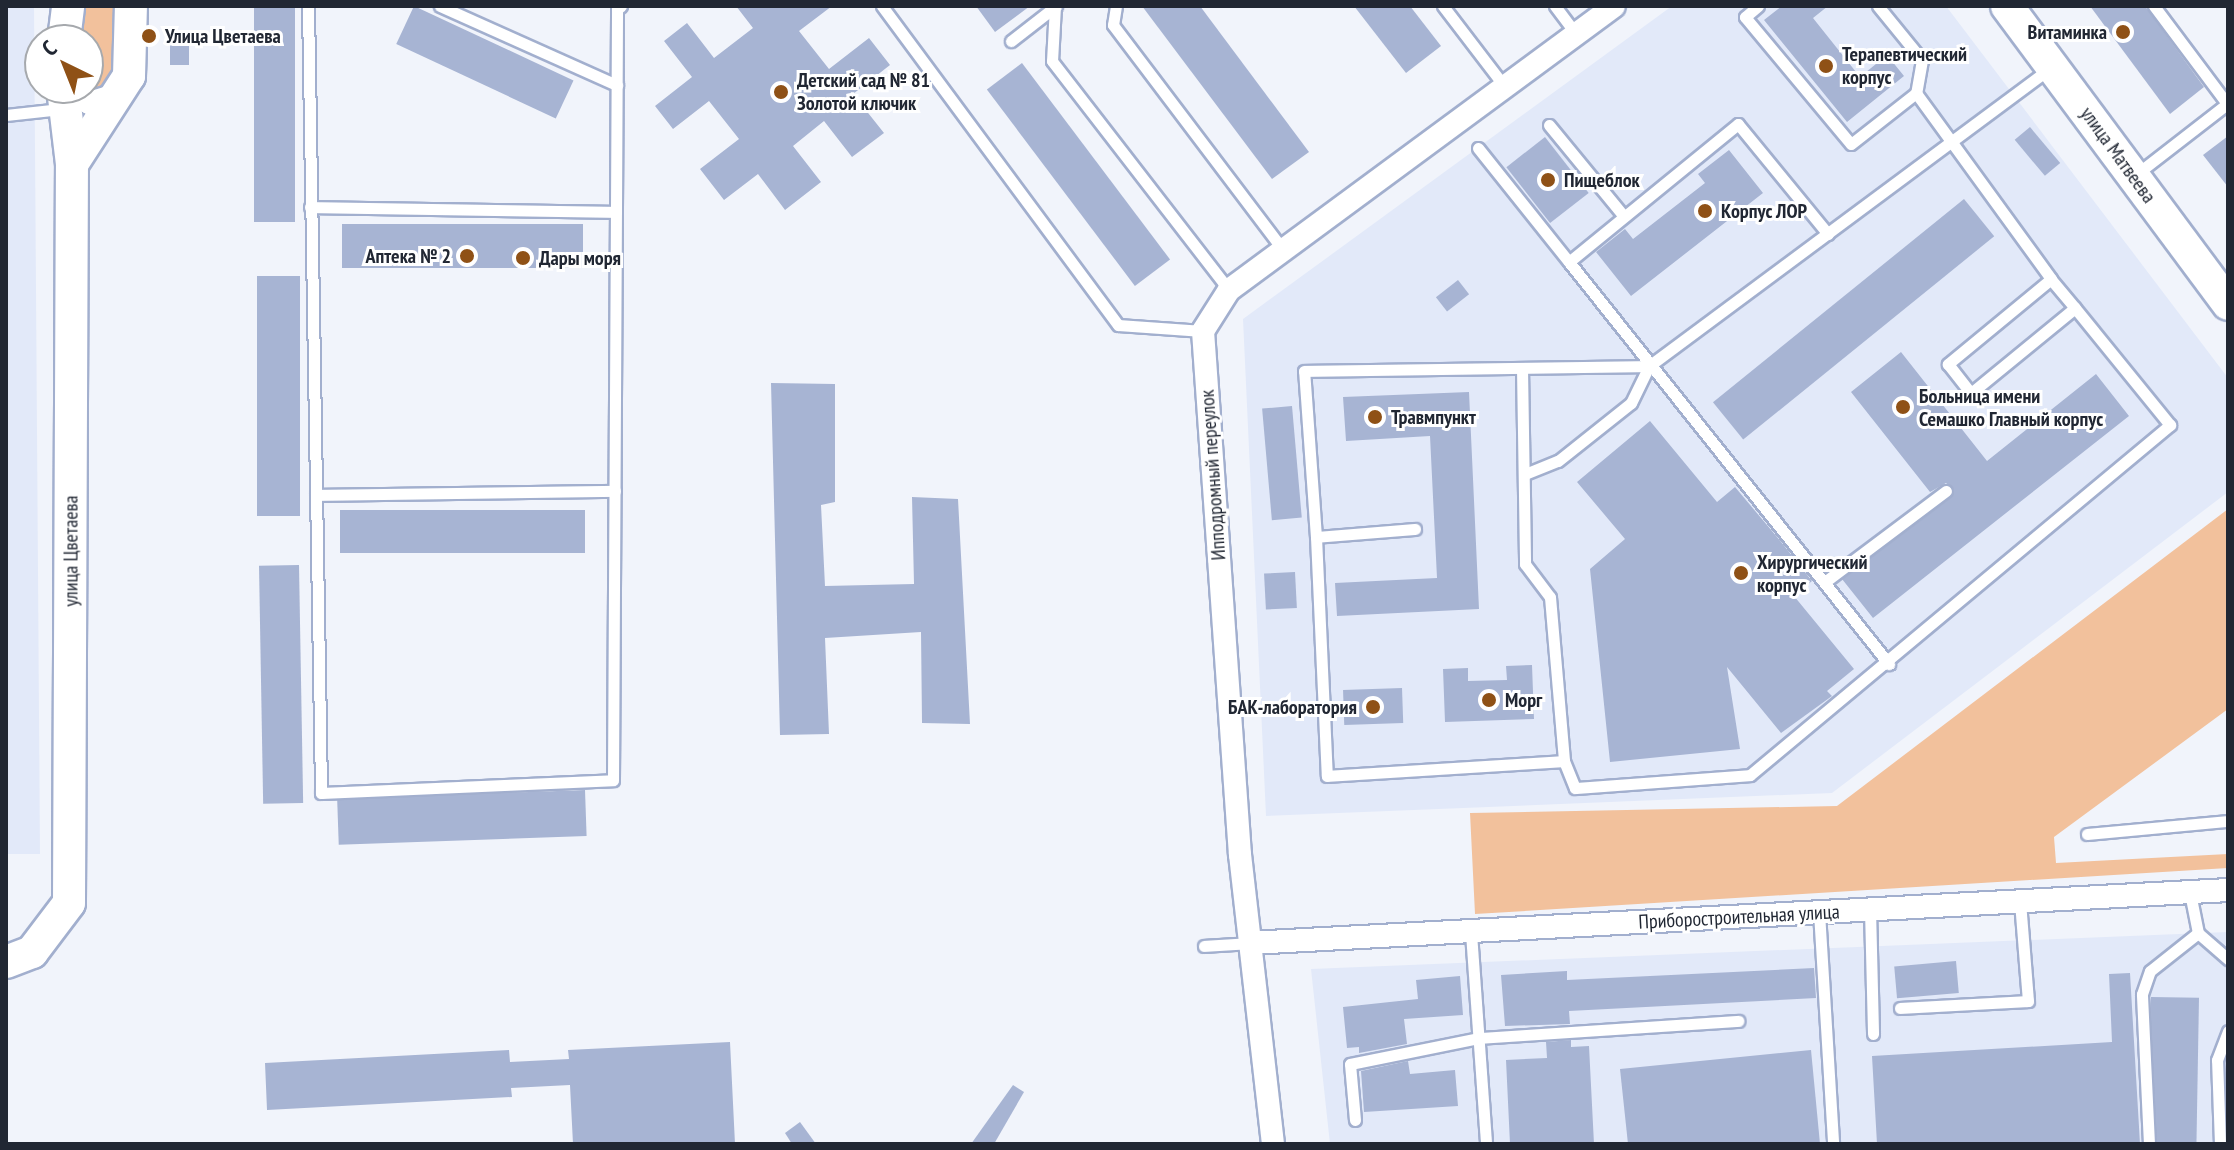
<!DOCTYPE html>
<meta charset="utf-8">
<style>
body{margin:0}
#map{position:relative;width:2234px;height:1150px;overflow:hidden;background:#f1f4fb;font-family:"PT Sans Narrow",sans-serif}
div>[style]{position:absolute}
.built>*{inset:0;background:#e2e9f9}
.green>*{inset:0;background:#f2c19c}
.building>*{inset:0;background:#a7b4d3;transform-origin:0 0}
.roads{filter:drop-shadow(2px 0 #a2afce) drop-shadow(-2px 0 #a2afce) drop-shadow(0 2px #a2afce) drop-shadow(0 -2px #a2afce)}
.lane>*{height:11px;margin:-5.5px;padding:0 5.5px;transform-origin:5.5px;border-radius:5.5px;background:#fff}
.street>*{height:22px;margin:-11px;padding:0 11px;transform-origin:11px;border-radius:11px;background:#fff}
.secondary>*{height:32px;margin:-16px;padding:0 16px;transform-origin:16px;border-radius:16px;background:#fff}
.dots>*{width:22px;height:22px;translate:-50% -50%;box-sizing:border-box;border:4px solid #fff;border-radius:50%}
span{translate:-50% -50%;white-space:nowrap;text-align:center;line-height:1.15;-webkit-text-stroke:6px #fff;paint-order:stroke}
.poi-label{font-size:20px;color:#212733;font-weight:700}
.right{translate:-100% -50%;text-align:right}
.left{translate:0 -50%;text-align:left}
.street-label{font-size:20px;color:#212733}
.frame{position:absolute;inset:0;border:8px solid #212733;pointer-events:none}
.north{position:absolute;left:24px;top:24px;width:80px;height:80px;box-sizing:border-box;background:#fff;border:2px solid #a6a9ad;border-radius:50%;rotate:317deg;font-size:22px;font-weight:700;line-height:32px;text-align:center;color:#212733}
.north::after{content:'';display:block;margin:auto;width:28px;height:36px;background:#8f5116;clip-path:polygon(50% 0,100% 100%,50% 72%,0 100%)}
</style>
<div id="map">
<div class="built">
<div style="clip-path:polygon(6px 6px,34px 6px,40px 854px,6px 854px)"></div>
<div style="clip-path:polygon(1672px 6px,1946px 6px,2228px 378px,2228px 492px,1832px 793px,1266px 816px,1243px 319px)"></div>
<div style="clip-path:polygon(2228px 932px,2228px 1144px,1330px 1144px,1311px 969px)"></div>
</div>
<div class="green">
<div style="clip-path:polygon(80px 6px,122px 6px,121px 67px,109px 83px,96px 88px,88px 85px,88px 40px,75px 40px)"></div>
<div style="clip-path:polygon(2228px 509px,2228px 709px,2054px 837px,2056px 863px,2228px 854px,2228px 868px,1475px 914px,1470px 813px,1837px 806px)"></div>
</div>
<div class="building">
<div style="left:254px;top:6px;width:41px;height:216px"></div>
<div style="left:414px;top:6px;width:176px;height:42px;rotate:25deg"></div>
<div style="clip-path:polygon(736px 6px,832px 6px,799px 31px,829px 69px,869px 38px,890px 65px,853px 94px,884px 133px,852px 157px,824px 121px,793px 146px,821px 182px,785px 210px,758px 174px,724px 200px,700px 169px,739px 139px,709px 101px,673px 129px,655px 106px,692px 77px,664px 41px,687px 23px,714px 58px,753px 28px)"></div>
<div style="clip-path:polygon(976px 6px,1030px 6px,995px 32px)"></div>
<div style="clip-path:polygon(1142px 6px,1200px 6px,1309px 152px,1272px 179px)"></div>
<div style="clip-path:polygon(1354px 6px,1410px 6px,1441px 46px,1406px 73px)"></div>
<div style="clip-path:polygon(1782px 6px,1828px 6px,1813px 18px,1860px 77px,1887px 55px,1904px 76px,1847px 122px,1764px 20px)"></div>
<div style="clip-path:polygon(2090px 6px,2145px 6px,2204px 87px,2170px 114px)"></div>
<div style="left:170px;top:30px;width:19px;height:35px"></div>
<div style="left:1022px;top:63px;width:246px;height:44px;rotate:53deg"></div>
<div style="left:2030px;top:127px;width:47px;height:20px;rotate:50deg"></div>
<div style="clip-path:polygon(2228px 136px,2228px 187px,2203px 155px)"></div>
<div style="left:1545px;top:137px;width:71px;height:49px;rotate:52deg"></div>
<div style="clip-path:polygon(1729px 150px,1763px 193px,1631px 296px,1596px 252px,1625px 229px,1633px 239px,1705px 183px,1698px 174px)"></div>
<div style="left:1964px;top:199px;width:48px;height:323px;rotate:51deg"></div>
<div style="left:342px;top:224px;width:241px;height:44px"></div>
<div style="left:257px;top:276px;width:43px;height:240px"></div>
<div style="left:1458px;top:280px;width:18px;height:28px;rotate:52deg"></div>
<div style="clip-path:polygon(1901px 352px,1987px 461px,2096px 374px,2129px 416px,1873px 618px,1842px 579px,1954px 491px,1946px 483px,1930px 492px,1851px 392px)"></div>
<div style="clip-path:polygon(771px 383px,835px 384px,835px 502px,821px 505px,825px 586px,914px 584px,912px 497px,958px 499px,970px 724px,922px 723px,921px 632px,825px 638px,829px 734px,780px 735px)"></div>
<div style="clip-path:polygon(1469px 392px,1479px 609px,1337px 616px,1335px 583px,1437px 578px,1430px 436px,1346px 441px,1343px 397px)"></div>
<div style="left:1292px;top:406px;width:112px;height:30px;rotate:85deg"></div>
<div style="clip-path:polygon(1650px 421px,1717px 502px,1735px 487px,1782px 543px,1812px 581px,1794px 596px,1854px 669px,1827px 691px,1832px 696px,1781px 733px,1727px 667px,1740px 749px,1610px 762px,1590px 569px,1625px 539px,1577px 482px)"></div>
<div style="left:585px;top:510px;width:43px;height:245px;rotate:90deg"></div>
<div style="left:299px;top:565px;width:238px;height:40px;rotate:89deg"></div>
<div style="left:1295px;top:572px;width:36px;height:31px;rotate:87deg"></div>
<div style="clip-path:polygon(1532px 665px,1534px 719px,1445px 722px,1443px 669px,1468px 668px,1468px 681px,1507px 680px,1506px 666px)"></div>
<div style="left:1402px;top:688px;width:35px;height:59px;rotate:88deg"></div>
<div style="left:585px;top:790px;width:46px;height:248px;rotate:88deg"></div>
<div style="left:1956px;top:961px;width:32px;height:62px;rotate:85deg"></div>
<div style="clip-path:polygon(1814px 968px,1816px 998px,1569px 1011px,1570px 1024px,1505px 1026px,1501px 975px,1567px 971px,1567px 980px)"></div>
<div style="clip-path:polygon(2130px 973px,2140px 1144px,1877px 1144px,1872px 1056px,2112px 1042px,2109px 974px)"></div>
<div style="clip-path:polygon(1460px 976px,1463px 1015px,1404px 1019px,1407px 1044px,1359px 1053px,1359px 1047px,1347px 1048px,1343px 1007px,1418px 999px,1416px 980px)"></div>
<div style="left:2151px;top:997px;width:48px;height:147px;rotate:1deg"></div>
<div style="clip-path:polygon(1571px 1040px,1571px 1047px,1589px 1046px,1594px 1144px,1510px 1144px,1506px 1060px,1547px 1058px,1546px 1042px)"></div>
<div style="clip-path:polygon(730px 1042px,735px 1144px,573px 1144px,570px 1085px,511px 1088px,512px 1097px,267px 1110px,265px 1063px,509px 1050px,510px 1062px,569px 1059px,568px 1050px)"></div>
<div style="clip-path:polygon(1811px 1050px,1820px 1144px,1628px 1144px,1620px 1069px)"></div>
<div style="clip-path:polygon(1408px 1061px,1410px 1074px,1455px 1070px,1458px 1106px,1364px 1112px,1361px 1071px)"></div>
<div style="clip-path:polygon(1013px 1085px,1024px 1092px,994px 1144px,971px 1144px)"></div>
<div style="clip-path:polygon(800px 1122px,816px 1144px,792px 1144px,785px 1133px)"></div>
</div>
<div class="roads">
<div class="lane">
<div style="left:308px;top:6px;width:787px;rotate:89.05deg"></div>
<div style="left:321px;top:793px;width:292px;rotate:-2.5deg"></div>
<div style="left:613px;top:780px;width:771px;rotate:-89.7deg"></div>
<div style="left:617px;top:9px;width:5px;rotate:-37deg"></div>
<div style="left:440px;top:6px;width:194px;rotate:24.1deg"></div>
<div style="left:882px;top:6px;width:397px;rotate:53.5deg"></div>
<div style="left:1118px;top:325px;width:85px;rotate:4deg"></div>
<div style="left:1055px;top:6px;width:55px;rotate:93.1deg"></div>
<div style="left:1052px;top:61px;width:289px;rotate:52.3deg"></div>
<div style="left:1116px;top:6px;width:19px;rotate:99deg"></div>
<div style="left:1113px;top:25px;width:282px;rotate:52.9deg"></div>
<div style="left:1443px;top:6px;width:102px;rotate:52.6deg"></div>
<div style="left:1555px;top:6px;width:35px;rotate:53deg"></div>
<div style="left:1758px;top:6px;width:17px;rotate:140deg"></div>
<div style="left:1745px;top:17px;width:165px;rotate:50.2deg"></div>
<div style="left:1851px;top:144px;width:83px;rotate:-38.1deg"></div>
<div style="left:1878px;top:6px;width:70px;rotate:50.8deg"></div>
<div style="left:1922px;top:60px;width:34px;rotate:100deg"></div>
<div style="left:1916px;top:93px;width:230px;rotate:54deg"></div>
<div style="left:2051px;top:279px;width:134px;rotate:140.5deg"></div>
<div style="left:1948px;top:364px;width:37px;rotate:52deg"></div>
<div style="left:1971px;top:393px;width:134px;rotate:-39.3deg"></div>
<div style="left:2075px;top:308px;width:38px;rotate:-130deg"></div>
<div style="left:2154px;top:6px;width:124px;rotate:53.2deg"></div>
<div style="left:1011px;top:41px;width:57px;rotate:-37.9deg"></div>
<div style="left:6px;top:115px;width:55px;rotate:-6.2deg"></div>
<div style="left:1549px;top:125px;width:117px;rotate:50.6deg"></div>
<div style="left:1478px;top:148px;width:146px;rotate:51.4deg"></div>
<div style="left:2134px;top:176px;width:119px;rotate:-37.8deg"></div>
<div style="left:310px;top:207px;width:306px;rotate:0.9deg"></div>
<div style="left:1828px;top:234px;width:142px;rotate:-129.3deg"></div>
<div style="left:1738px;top:124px;width:218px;rotate:140.8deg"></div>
<div style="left:1569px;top:262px;width:514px;rotate:51.48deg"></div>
<div style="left:1522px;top:368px;width:196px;rotate:89.1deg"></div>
<div style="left:1525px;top:564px;width:41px;rotate:52.9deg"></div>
<div style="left:1550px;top:597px;width:165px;rotate:85.1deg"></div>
<div style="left:1564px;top:761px;width:29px;rotate:68deg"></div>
<div style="left:1575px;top:788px;width:175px;rotate:-4.2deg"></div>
<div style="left:1750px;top:775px;width:547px;rotate:-39.81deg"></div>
<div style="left:2170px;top:425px;width:151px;rotate:-129.1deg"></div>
<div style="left:1525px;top:474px;width:35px;rotate:-22deg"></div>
<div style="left:1558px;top:461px;width:93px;rotate:-38.5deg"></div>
<div style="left:1631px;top:403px;width:41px;rotate:-64.1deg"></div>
<div style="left:316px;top:495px;width:299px;rotate:-0.8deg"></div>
<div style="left:1415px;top:529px;width:99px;rotate:175.4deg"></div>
<div style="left:1316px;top:537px;width:166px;rotate:-94.1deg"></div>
<div style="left:1304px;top:371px;width:345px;rotate:-0.8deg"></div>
<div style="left:1649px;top:366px;width:498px;rotate:-36.6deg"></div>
<div style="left:1316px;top:537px;width:239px;rotate:87.4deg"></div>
<div style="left:1327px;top:776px;width:237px;rotate:-3.6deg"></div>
<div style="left:1826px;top:581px;width:150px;rotate:-36.9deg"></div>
<div style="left:2087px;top:834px;width:142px;rotate:-5.3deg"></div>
<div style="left:1870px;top:909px;width:125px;rotate:88.6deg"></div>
<div style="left:1819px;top:912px;width:232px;rotate:86.5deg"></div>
<div style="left:1471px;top:933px;width:212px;rotate:85.9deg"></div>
<div style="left:2198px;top:933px;width:40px;rotate:41deg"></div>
<div style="left:1204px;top:946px;width:46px;rotate:-3.7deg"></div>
<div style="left:1900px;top:1008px;width:128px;rotate:-3.1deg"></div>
<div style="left:2028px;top:1001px;width:99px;rotate:-94.6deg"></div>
<div style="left:1355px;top:1120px;width:56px;rotate:-95.1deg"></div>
<div style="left:1350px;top:1064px;width:132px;rotate:-11.4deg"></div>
<div style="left:1479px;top:1038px;width:260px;rotate:-3.8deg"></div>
<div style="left:2149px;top:1144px;width:150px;rotate:-92.7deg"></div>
<div style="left:2142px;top:994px;width:24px;rotate:-71deg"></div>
<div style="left:2150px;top:971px;width:61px;rotate:-38.4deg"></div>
<div style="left:2198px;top:933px;width:41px;rotate:-101.3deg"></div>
<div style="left:2220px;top:1144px;width:84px;rotate:-92deg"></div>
<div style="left:2217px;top:1060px;width:31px;rotate:-69deg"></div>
</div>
<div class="street">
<div style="left:67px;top:88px;width:27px;rotate:34deg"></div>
<div style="left:89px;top:103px;width:30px;rotate:-17deg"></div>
<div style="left:1250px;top:943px;width:979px;rotate:-3.1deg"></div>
<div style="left:1273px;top:1144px;width:291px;rotate:-96.5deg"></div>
<div style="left:1240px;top:855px;width:525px;rotate:-94.04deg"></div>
<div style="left:1203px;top:331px;width:49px;rotate:-57.6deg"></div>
<div style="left:1229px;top:290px;width:478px;rotate:-36.4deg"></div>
</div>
<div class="secondary">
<div style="left:2007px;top:6px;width:371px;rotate:53.4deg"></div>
<div style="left:64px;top:40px;width:34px;rotate:-83deg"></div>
<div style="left:72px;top:164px;width:105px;rotate:-57.1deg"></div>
<div style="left:129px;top:76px;width:70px;rotate:-88.4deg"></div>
<div style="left:6px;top:962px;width:28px;rotate:-21deg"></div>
<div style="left:32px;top:952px;width:61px;rotate:-52.9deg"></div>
<div style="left:69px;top:903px;width:739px;rotate:-89.77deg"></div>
<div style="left:72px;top:164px;width:77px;rotate:-96.8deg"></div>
</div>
</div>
<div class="dots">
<div style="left:2123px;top:32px;background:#8f5116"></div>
<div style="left:149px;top:36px;background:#8f5116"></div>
<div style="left:1826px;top:66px;background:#8f5116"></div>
<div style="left:781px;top:92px;background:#8f5116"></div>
<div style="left:1548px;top:180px;background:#8f5116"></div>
<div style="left:1705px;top:211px;background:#8f5116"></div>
<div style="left:467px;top:256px;background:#8f5116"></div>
<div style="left:523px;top:258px;background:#8f5116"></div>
<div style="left:1903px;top:407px;background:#8f5116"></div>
<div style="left:1375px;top:417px;background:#8f5116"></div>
<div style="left:1741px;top:573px;background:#8f5116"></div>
<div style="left:1489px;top:700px;background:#8f5116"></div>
<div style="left:1373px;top:707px;background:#8f5116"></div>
</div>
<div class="poi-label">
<span class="right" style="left:2107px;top:32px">Витаминка</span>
<span class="left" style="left:165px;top:36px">Улица Цветаева</span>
<span class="left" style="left:1842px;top:66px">Терапевтический<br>корпус</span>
<span class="left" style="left:797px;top:92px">Детский сад № 81<br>Золотой ключик</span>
<span class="left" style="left:1564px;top:180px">Пищеблок</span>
<span class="left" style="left:1721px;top:211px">Корпус ЛОР</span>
<span class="right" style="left:451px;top:256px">Аптека № 2</span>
<span class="left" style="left:539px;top:258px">Дары моря</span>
<span class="left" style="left:1919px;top:408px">Больница имени<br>Семашко Главный корпус</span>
<span class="left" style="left:1391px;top:417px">Травмпункт</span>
<span class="left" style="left:1757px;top:574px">Хирургический<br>корпус</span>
<span class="left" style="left:1505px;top:700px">Морг</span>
<span class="right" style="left:1357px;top:707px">БАК-лаборатория</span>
</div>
<div class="street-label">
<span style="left:2118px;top:155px;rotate:54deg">улица Матвеева</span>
<span style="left:1213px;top:475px;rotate:-94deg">Ипподромный переулок</span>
<span style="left:71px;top:551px;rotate:-90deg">улица Цветаева</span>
<span style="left:1739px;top:917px;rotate:-3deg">Приборостроительная улица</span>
</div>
<div class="frame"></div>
<div class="north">С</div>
</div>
